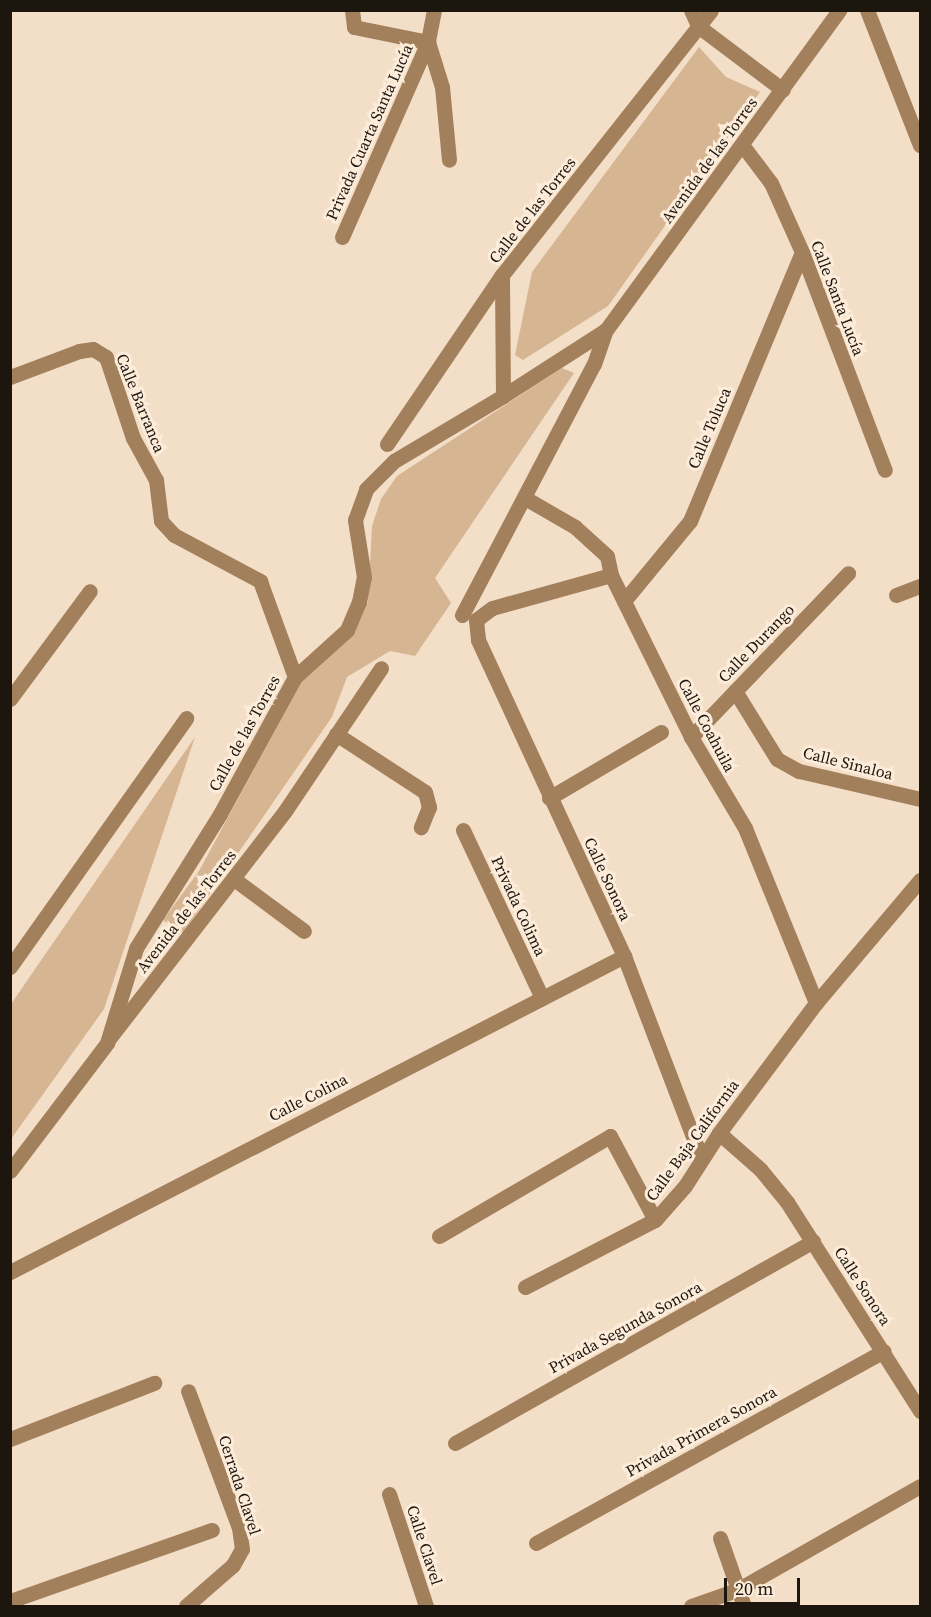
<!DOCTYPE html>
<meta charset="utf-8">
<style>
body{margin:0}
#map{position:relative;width:931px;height:1617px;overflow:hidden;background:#f3dec8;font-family:"Source Serif 4",serif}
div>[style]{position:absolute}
.green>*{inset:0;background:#d6b593}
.minor>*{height:15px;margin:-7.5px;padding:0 7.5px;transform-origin:7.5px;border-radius:7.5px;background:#a2805b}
.tertiary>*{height:15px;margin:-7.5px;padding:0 7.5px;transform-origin:7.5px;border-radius:7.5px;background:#a2805b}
span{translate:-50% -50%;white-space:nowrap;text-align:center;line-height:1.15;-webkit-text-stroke:6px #fdecda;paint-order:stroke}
.street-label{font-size:16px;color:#1d160e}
.frame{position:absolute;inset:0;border:12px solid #1d160e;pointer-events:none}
.scale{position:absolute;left:724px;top:1578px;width:76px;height:27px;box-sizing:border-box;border:3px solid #1d160e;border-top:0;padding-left:8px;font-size:18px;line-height:21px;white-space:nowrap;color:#1d160e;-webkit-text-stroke:4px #fdecda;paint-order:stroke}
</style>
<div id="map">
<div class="green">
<div style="clip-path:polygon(699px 47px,726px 77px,760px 92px,608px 306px,523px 360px,515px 355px,532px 272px)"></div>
<div style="clip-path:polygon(562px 368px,574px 373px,435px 578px,451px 603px,415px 656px,390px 651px,347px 677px,332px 717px,183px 933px,163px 920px,199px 871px,304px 677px,355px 629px,368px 602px,372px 526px,381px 499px,397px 476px)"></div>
<div style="clip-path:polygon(195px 737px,104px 1009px,11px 1139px,11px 1004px)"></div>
</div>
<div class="minor">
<div style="left:352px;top:10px;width:17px;rotate:83deg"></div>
<div style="left:354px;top:27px;width:76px;rotate:11.5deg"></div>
<div style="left:434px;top:10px;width:33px;rotate:101deg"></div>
<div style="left:428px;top:42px;width:47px;rotate:72.7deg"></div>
<div style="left:442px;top:87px;width:73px;rotate:84.5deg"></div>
<div style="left:691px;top:10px;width:17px;rotate:66deg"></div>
<div style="left:698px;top:26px;width:106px;rotate:37deg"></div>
<div style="left:867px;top:10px;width:145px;rotate:68.6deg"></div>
<div style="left:743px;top:146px;width:46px;rotate:52.9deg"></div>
<div style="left:771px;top:183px;width:76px;rotate:65.8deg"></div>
<div style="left:802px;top:252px;width:233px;rotate:69.2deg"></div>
<div style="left:342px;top:237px;width:213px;rotate:-66.2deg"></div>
<div style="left:10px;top:377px;width:74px;rotate:-20.6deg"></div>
<div style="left:79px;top:351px;width:14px;rotate:-8deg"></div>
<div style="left:93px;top:349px;width:15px;rotate:32deg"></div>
<div style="left:106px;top:357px;width:85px;rotate:71.6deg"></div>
<div style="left:133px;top:438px;width:48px;rotate:61.3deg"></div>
<div style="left:156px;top:480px;width:41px;rotate:83deg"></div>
<div style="left:161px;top:521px;width:19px;rotate:47deg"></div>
<div style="left:174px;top:535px;width:98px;rotate:28.1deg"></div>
<div style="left:260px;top:581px;width:102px;rotate:70deg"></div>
<div style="left:387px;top:444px;width:204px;rotate:-55.8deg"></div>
<div style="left:525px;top:498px;width:58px;rotate:30.1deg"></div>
<div style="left:575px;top:527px;width:43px;rotate:42.2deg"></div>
<div style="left:607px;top:556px;width:19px;rotate:78deg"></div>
<div style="left:611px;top:575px;width:181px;rotate:63.7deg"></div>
<div style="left:691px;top:737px;width:106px;rotate:59.3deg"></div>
<div style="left:745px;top:828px;width:189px;rotate:67.9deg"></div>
<div style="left:611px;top:575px;width:123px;rotate:164.5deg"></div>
<div style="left:492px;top:608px;width:20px;rotate:143deg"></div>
<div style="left:476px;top:620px;width:20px;rotate:84deg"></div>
<div style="left:478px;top:640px;width:348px;rotate:65.2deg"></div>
<div style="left:624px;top:956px;width:216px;rotate:69.1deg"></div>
<div style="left:896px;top:595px;width:26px;rotate:-21deg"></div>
<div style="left:624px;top:601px;width:104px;rotate:-50.5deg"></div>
<div style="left:690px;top:521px;width:291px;rotate:-67.4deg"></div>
<div style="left:462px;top:615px;width:284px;rotate:-62.3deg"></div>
<div style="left:594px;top:364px;width:36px;rotate:-71deg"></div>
<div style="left:735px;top:691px;width:80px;rotate:58.3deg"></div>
<div style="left:777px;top:759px;width:25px;rotate:29deg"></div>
<div style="left:799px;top:771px;width:124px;rotate:13deg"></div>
<div style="left:10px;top:699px;width:134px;rotate:-53.5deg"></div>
<div style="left:336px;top:734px;width:106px;rotate:33.1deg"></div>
<div style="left:425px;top:792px;width:16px;rotate:75deg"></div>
<div style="left:429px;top:807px;width:22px;rotate:112deg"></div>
<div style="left:691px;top:737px;width:227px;rotate:-46.2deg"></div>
<div style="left:549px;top:798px;width:130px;rotate:-30.5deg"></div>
<div style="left:463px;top:830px;width:186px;rotate:64.8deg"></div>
<div style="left:234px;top:879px;width:87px;rotate:36.6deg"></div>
<div style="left:10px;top:967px;width:305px;rotate:-54.7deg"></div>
<div style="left:108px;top:1040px;width:289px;rotate:-52.3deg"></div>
<div style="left:285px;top:811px;width:172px;rotate:-56.1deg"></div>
<div style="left:719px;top:1133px;width:55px;rotate:41.3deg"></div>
<div style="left:760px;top:1169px;width:43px;rotate:50.7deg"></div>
<div style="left:787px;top:1202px;width:248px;rotate:57.5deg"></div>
<div style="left:439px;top:1236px;width:198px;rotate:-30.3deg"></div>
<div style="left:610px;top:1136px;width:95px;rotate:61.8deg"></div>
<div style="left:10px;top:1272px;width:691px;rotate:-27.23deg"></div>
<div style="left:525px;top:1287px;width:146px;rotate:-27.3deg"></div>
<div style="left:655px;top:1220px;width:45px;rotate:-48.6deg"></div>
<div style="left:685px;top:1186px;width:63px;rotate:-57.3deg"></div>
<div style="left:719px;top:1133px;width:162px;rotate:-53.3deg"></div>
<div style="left:816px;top:1003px;width:161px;rotate:-49.8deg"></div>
<div style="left:10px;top:1439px;width:155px;rotate:-21.3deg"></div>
<div style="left:455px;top:1443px;width:411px;rotate:-29.4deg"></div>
<div style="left:389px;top:1494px;width:118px;rotate:71.7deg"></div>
<div style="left:720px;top:1538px;width:72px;rotate:70.6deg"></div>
<div style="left:536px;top:1543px;width:397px;rotate:-28.9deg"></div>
<div style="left:10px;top:1601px;width:214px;rotate:-19.4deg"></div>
<div style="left:186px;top:1606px;width:62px;rotate:-41.1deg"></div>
<div style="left:233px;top:1565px;width:18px;rotate:-61deg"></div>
<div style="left:242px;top:1549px;width:21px;rotate:-98deg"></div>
<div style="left:239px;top:1528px;width:146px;rotate:-110.4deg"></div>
<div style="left:691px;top:1606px;width:49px;rotate:-19.2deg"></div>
<div style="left:737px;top:1590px;width:210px;rotate:-29.6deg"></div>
</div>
<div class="tertiary">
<div style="left:503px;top:396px;width:122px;rotate:-32.7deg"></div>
<div style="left:606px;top:330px;width:396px;rotate:-53.9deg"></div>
<div style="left:10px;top:1171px;width:161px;rotate:-52.8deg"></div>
<div style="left:107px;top:1043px;width:99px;rotate:-73deg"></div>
<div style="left:136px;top:948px;width:158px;rotate:-57.9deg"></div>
<div style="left:220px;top:814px;width:156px;rotate:-61.3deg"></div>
<div style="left:295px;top:677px;width:70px;rotate:-42.1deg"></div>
<div style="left:347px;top:630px;width:30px;rotate:-67deg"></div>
<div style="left:359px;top:602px;width:25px;rotate:-79deg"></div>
<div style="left:364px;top:577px;width:58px;rotate:-99deg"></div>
<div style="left:355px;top:520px;width:33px;rotate:-70deg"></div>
<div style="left:366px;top:489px;width:40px;rotate:-45deg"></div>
<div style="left:394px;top:461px;width:127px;rotate:-30.8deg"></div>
<div style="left:503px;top:396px;width:121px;rotate:-90.5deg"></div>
<div style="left:502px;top:275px;width:337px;rotate:-51.7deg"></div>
</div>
<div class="street-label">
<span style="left:369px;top:132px;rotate:-66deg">Privada Cuarta Santa Lucía</span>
<span style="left:709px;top:160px;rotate:-54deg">Avenida de las Torres</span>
<span style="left:532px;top:210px;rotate:-52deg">Calle de las Torres</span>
<span style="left:838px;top:298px;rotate:69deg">Calle Santa Lucía</span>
<span style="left:141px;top:403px;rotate:68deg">Calle Barranca</span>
<span style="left:709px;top:428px;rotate:-67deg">Calle Toluca</span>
<span style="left:756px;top:643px;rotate:-46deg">Calle Durango</span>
<span style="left:707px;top:725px;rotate:62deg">Calle Coahuila</span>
<span style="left:244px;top:733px;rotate:-61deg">Calle de las Torres</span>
<span style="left:848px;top:763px;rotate:14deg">Calle Sinaloa</span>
<span style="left:608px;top:879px;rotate:65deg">Calle Sonora</span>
<span style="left:519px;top:906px;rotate:65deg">Privada Colima</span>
<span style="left:186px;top:911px;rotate:-52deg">Avenida de las Torres</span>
<span style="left:308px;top:1097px;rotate:-27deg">Calle Colina</span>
<span style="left:692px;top:1140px;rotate:-54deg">Calle Baja California</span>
<span style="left:863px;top:1286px;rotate:57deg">Calle Sonora</span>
<span style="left:625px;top:1327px;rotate:-29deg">Privada Segunda Sonora</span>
<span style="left:701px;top:1431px;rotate:-29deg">Privada Primera Sonora</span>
<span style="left:240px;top:1485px;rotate:72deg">Cerrada Clavel</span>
<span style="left:425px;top:1545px;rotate:72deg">Calle Clavel</span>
</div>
<div class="frame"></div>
<div class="scale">20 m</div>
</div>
